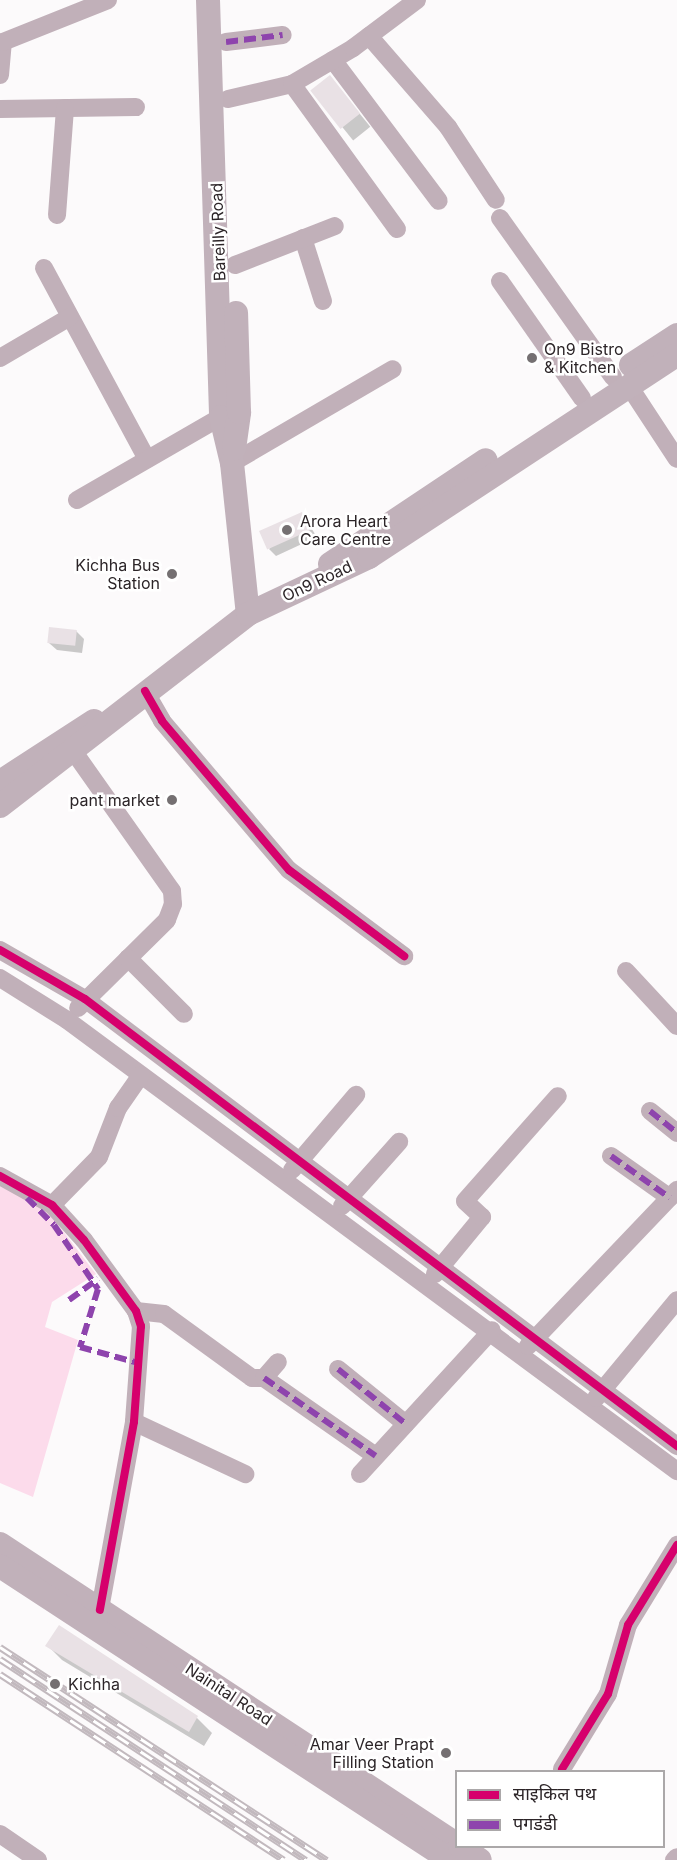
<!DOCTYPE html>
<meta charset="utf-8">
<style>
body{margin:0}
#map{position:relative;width:677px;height:1860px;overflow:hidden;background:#fcfafb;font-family:Inter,"Noto Sans Devanagari",sans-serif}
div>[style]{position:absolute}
.green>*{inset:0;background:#fcdbeb}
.shadow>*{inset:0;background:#0003;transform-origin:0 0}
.building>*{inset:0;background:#e9e1e5;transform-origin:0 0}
.minor>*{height:18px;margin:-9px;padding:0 9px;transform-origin:9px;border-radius:9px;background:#c1b0b9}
.major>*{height:24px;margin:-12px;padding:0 12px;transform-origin:12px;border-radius:12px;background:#c1b1ba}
.rail>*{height:7px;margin-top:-3.5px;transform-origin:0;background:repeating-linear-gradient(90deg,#fff 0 14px,#c2b9be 0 28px);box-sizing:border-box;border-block:2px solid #c2b9be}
.quiet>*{height:6px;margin-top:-3px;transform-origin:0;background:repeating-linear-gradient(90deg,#8e44ad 0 12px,transparent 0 18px)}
.cycleway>*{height:8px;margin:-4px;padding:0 4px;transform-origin:4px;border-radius:4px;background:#d6006c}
.dots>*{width:16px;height:16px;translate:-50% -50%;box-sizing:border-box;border:3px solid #fff;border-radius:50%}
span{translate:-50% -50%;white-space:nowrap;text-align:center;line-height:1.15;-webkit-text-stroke:5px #fff;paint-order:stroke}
.street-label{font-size:16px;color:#2c2528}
.poi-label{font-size:16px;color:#2c2528}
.left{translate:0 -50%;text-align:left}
.right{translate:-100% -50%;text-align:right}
.legend{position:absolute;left:455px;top:1770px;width:210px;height:78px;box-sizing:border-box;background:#fff;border:2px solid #aba8a9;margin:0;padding:8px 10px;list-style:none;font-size:18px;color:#2c2528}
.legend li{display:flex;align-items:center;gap:12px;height:30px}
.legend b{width:30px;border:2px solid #aba8a9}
</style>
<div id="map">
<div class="green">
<div style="clip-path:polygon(0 1180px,46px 1209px,96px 1274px,52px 1302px,45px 1327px,78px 1340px,33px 1497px,0 1483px)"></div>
</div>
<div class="shadow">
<div style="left:330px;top:77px;width:64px;height:22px;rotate:51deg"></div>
<div style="clip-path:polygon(302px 514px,317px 537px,276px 556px,269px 549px)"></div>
<div style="clip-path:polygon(76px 631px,84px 639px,82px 653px,57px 650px,49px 643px)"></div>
<div style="clip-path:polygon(59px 1627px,197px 1718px,212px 1733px,204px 1746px,62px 1660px,47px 1645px)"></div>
</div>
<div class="building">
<div style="left:330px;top:75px;width:49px;height:25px;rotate:52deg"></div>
<div style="left:302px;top:512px;width:20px;height:47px;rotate:66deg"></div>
<div style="left:49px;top:627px;width:28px;height:16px;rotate:6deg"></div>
<div style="clip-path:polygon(59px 1625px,198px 1716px,189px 1732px,45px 1646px)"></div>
</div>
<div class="minor">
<div style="left:369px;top:36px;width:121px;rotate:49deg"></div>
<div style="left:448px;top:127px;width:87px;rotate:56.7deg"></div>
<div style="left:226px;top:42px;width:57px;rotate:-7deg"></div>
<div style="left:333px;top:60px;width:176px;rotate:53.1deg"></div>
<div style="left:0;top:75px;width:33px;rotate:-85deg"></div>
<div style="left:3px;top:42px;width:113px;rotate:-21.8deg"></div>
<div style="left:292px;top:84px;width:179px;rotate:54.1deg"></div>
<div style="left:228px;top:99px;width:66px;rotate:-13.2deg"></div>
<div style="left:292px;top:84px;width:71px;rotate:-30.5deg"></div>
<div style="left:353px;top:48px;width:80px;rotate:-36.9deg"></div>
<div style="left:0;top:109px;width:136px;rotate:-0.8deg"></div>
<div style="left:57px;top:215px;width:107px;rotate:-85.7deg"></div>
<div style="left:500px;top:218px;width:195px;rotate:54.6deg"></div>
<div style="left:303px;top:238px;width:66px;rotate:72.4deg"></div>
<div style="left:235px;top:265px;width:107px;rotate:-21.3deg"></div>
<div style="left:44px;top:268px;width:217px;rotate:61.7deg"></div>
<div style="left:500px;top:281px;width:143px;rotate:55deg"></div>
<div style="left:0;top:358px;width:81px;rotate:-30.4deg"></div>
<div style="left:629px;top:386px;width:87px;rotate:56.7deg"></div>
<div style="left:232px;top:463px;width:186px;rotate:-30.3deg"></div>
<div style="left:77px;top:500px;width:166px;rotate:-30deg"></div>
<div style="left:145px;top:691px;width:34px;rotate:60deg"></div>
<div style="left:162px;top:721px;width:196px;rotate:49.6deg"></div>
<div style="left:289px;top:870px;width:144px;rotate:36.8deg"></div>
<div style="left:74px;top:752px;width:170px;rotate:54.8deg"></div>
<div style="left:172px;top:891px;width:13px;rotate:86deg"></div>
<div style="left:173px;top:904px;width:17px;rotate:111deg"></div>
<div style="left:167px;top:920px;width:125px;rotate:135.3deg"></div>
<div style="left:0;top:950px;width:98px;rotate:30deg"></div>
<div style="left:85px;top:999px;width:742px;rotate:37.06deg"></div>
<div style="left:128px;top:958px;width:79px;rotate:45deg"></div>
<div style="left:626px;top:971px;width:75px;rotate:47.2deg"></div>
<div style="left:0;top:978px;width:79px;rotate:32.1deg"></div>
<div style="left:67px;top:1020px;width:759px;rotate:36.48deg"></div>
<div style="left:650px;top:1111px;width:35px;rotate:39deg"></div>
<div style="left:611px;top:1156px;width:72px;rotate:35.4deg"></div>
<div style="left:292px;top:1170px;width:99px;rotate:-49.5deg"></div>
<div style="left:0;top:1176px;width:60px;rotate:29.1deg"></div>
<div style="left:52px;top:1205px;width:47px;rotate:47.6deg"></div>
<div style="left:84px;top:1240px;width:88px;rotate:53.8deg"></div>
<div style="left:136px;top:1311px;width:16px;rotate:72deg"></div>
<div style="left:141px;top:1326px;width:96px;rotate:94.2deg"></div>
<div style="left:134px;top:1422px;width:191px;rotate:100.3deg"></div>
<div style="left:52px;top:1205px;width:67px;rotate:-45.6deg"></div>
<div style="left:99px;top:1157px;width:53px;rotate:-68.8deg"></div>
<div style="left:118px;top:1108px;width:40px;rotate:-55.1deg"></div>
<div style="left:342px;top:1206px;width:86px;rotate:-48.3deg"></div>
<div style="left:435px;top:1274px;width:74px;rotate:-50.5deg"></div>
<div style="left:482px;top:1217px;width:23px;rotate:-137deg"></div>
<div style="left:465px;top:1201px;width:140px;rotate:-48.5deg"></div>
<div style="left:136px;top:1311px;width:28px;rotate:6deg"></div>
<div style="left:164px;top:1314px;width:109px;rotate:36deg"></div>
<div style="left:252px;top:1378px;width:12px"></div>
<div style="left:264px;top:1378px;width:21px;rotate:-49deg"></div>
<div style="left:528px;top:1346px;width:216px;rotate:-46.3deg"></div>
<div style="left:338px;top:1369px;width:87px;rotate:39deg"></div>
<div style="left:264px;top:1378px;width:136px;rotate:34.9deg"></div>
<div style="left:596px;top:1398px;width:127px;rotate:-50.4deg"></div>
<div style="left:134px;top:1422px;width:123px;rotate:25.1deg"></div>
<div style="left:360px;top:1474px;width:195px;rotate:-47.5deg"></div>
<div style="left:562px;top:1769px;width:88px;rotate:-58.5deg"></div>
<div style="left:608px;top:1694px;width:72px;rotate:-73.8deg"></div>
<div style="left:628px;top:1625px;width:94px;rotate:-58.5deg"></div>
<div style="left:0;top:1834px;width:46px;rotate:34.4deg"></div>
<div style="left:674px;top:1860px;width:4px;rotate:-45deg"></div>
</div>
<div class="major">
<div style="left:208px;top:0;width:417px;rotate:88.2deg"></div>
<div style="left:221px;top:417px;width:47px;rotate:76.6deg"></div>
<div style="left:232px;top:463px;width:152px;rotate:84deg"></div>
<div style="left:631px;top:365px;width:55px;rotate:-33.1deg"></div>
<div style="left:234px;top:449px;width:37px;rotate:-82deg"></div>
<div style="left:239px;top:412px;width:99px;rotate:-91.7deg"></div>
<div style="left:330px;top:564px;width:187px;rotate:-33.7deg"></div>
<div style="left:0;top:782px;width:112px;rotate:-33deg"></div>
<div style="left:0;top:806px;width:314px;rotate:-37.7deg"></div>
<div style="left:248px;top:614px;width:134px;rotate:-25.2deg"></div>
<div style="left:369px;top:557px;width:368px;rotate:-33.3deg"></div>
<div style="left:0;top:1544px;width:546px;rotate:33.34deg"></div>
<div style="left:0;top:1566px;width:538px;rotate:33.16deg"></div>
<div style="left:460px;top:1846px;width:24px;rotate:35deg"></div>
</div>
<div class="rail">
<div style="left:0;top:1647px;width:390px;rotate:33.1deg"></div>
<div style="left:0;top:1659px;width:366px;rotate:33.3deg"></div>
<div style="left:0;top:1674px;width:339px;rotate:33.2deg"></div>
</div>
<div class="quiet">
<div style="left:226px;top:42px;width:57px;rotate:-7deg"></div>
<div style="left:650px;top:1111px;width:35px;rotate:39deg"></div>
<div style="left:611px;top:1156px;width:72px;rotate:35.4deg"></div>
<div style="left:27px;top:1198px;width:38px;rotate:45deg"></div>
<div style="left:54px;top:1225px;width:78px;rotate:55.5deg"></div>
<div style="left:98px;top:1289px;width:61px;rotate:107.2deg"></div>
<div style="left:80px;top:1347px;width:60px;rotate:15.4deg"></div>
<div style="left:69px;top:1300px;width:36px;rotate:-36deg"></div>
<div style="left:338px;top:1369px;width:87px;rotate:39deg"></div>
<div style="left:264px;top:1378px;width:136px;rotate:34.9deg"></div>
</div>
<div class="cycleway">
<div style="left:145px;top:691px;width:34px;rotate:60deg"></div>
<div style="left:162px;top:721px;width:196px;rotate:49.6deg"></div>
<div style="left:289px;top:870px;width:144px;rotate:36.8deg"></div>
<div style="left:0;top:950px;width:98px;rotate:30deg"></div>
<div style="left:85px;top:999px;width:742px;rotate:37.06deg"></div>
<div style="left:0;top:1176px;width:60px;rotate:29.1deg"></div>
<div style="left:52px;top:1205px;width:47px;rotate:47.6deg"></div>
<div style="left:84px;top:1240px;width:88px;rotate:53.8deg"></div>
<div style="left:136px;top:1311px;width:16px;rotate:72deg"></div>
<div style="left:141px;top:1326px;width:96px;rotate:94.2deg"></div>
<div style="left:134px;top:1422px;width:191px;rotate:100.3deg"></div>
<div style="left:562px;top:1769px;width:88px;rotate:-58.5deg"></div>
<div style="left:608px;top:1694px;width:72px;rotate:-73.8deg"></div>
<div style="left:628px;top:1625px;width:94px;rotate:-58.5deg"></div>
</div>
<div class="dots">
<div style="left:532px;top:358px;background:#757072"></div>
<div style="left:287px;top:530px;background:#757072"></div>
<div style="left:172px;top:574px;background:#757072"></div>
<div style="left:172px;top:800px;background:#757072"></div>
<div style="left:55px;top:1684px;background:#757072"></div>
<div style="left:446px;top:1753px;background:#757072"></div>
</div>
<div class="street-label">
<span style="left:218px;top:232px;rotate:-92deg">Bareilly Road</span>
<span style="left:317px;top:581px;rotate:-25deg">On9 Road</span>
<span style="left:229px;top:1694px;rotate:33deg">Nainital Road</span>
</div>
<div class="poi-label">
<span class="left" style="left:544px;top:358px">On9 Bistro<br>&amp; Kitchen</span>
<span class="left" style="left:300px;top:530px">Arora Heart<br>Care Centre</span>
<span class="right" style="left:160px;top:574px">Kichha Bus<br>Station</span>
<span class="right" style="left:160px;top:800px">pant market</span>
<span class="left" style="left:68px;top:1684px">Kichha</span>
<span class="right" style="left:434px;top:1753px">Amar Veer Prapt<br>Filling Station</span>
</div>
<ul class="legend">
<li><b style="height:8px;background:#d6006c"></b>साइकिल पथ</li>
<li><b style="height:8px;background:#8e44ad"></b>पगडंडी</li>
</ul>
</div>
